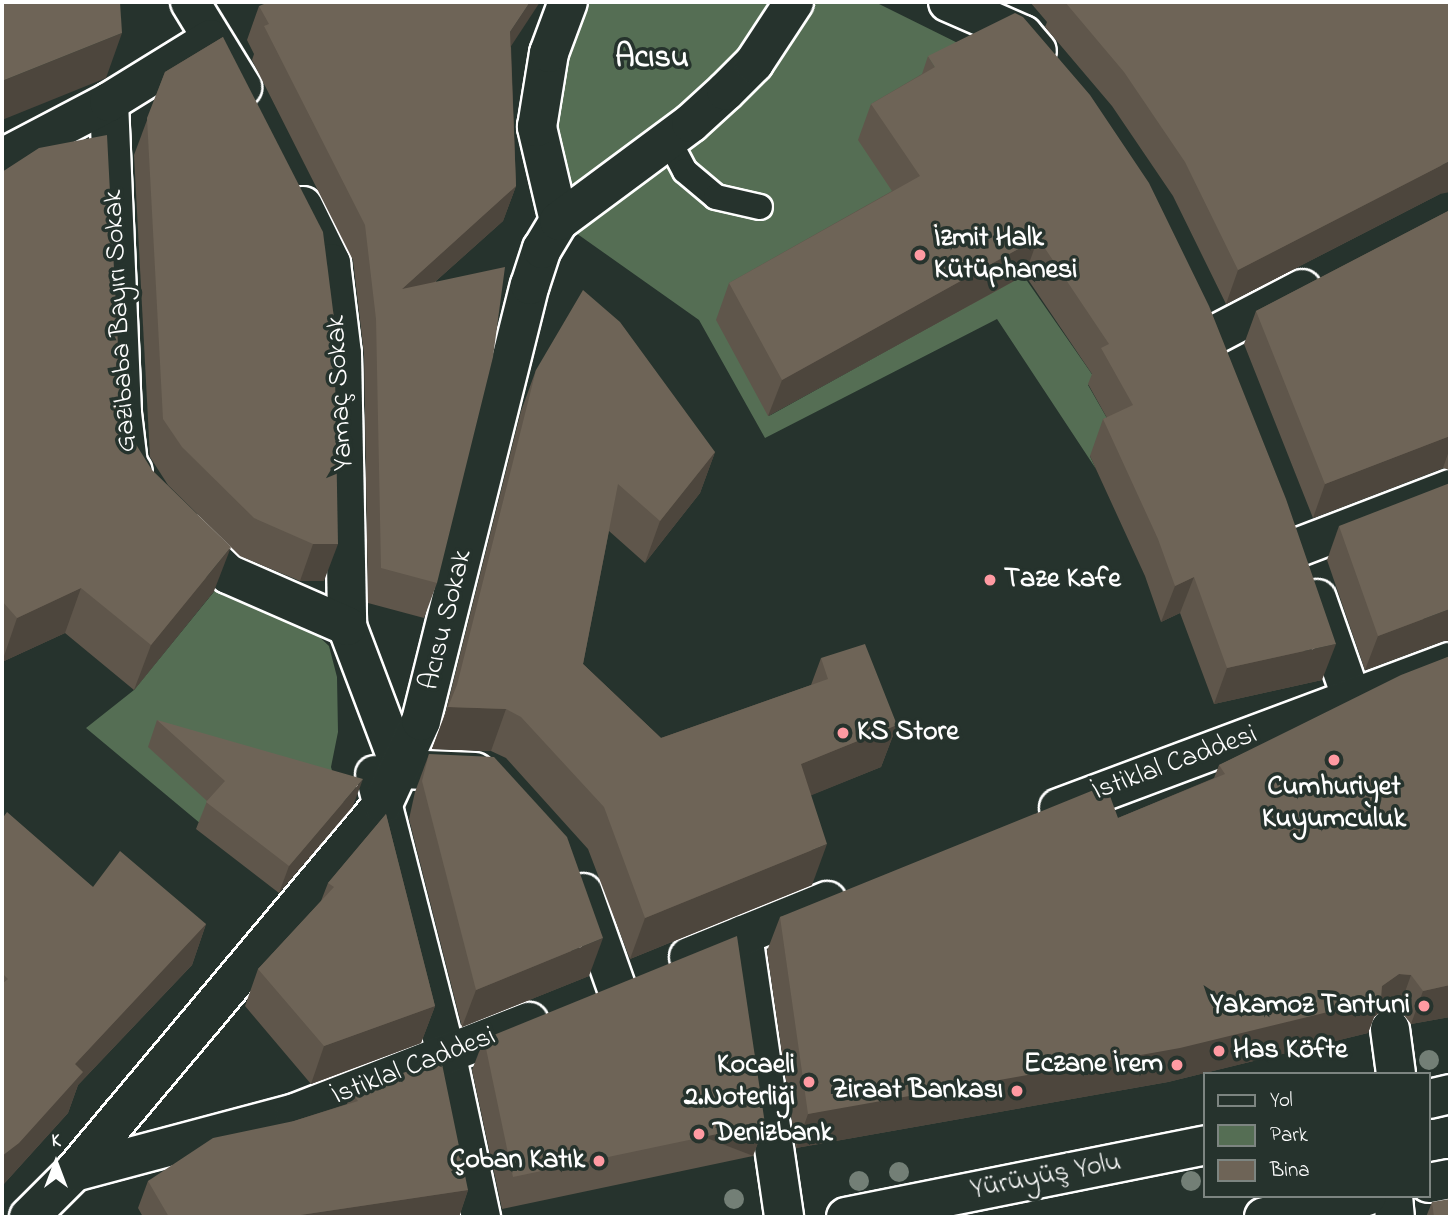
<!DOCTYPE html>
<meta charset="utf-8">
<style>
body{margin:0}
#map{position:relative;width:1452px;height:1219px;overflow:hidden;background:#26332d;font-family:"Indie Flower",sans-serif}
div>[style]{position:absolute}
.green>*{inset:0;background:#556e54}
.roads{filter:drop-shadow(2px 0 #fff) drop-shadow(-2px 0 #fff) drop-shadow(0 2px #fff) drop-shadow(0 -2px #fff)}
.lane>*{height:24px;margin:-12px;padding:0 12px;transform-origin:12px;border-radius:12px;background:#26332d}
.street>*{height:38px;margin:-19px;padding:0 19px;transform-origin:19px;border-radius:19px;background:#26332d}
.primary>*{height:38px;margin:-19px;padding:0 19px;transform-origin:19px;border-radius:19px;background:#26332d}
.trees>*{width:20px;height:20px;margin:-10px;border-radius:50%;background:#737f76}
.wall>*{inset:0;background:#5f564b}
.shaded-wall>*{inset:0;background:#4d463d;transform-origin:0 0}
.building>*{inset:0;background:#6e6457}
.dots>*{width:19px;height:19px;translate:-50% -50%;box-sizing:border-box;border:4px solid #26332d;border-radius:50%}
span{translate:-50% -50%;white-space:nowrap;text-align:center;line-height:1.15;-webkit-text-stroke:7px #26332d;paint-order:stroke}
.poi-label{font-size:28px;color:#fff;font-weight:700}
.left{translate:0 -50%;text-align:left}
.right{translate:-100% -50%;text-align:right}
.street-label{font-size:28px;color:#fff}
.quarter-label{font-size:32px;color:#fff;font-weight:700}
.frame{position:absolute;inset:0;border:4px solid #fff;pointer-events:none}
.legend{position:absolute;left:1203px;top:1072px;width:228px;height:126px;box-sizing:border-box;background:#26332d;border:2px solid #7d8581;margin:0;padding:9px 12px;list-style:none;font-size:21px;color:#fff}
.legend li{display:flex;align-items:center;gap:14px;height:35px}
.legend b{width:35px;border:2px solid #7d8581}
.north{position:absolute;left:21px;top:1128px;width:70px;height:70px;-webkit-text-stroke:5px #26332d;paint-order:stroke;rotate:0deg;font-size:19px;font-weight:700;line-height:28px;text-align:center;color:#fff}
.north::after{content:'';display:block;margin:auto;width:24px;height:32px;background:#fff;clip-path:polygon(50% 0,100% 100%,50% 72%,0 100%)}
</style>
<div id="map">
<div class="green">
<div style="clip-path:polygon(568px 2px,875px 2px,986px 57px,906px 212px,769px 416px,964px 308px,1016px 265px,1096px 380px,1088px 385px,1120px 441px,1090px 456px,1096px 469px,997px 319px,765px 438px,699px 320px,559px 221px,549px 53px)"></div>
<div style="clip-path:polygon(217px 588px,312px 630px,329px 646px,337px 677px,338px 732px,331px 767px,342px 803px,201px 824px,86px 728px,134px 690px)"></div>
</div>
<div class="roads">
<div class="lane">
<div style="left:668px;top:139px;width:36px;rotate:62deg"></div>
<div style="left:685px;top:171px;width:40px;rotate:40deg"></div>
<div style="left:716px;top:197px;width:45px;rotate:12.8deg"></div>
</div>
<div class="street">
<div style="left:190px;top:2px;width:100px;rotate:58.5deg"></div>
<div style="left:948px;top:2px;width:82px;rotate:23.7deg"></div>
<div style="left:1023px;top:35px;width:21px;rotate:49deg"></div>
<div style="left:109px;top:102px;width:311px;rotate:87.6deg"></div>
<div style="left:122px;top:413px;width:51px;rotate:83.3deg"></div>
<div style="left:128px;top:464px;width:9px;rotate:58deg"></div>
<div style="left:2px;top:158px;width:121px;rotate:-27.6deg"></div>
<div style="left:109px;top:102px;width:120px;rotate:-31.7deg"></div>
<div style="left:303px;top:206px;width:64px;rotate:63.8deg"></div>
<div style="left:331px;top:263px;width:92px;rotate:83.1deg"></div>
<div style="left:342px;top:354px;width:272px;rotate:88.9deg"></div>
<div style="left:347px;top:626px;width:153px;rotate:69.3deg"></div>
<div style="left:401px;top:769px;width:74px;rotate:2.3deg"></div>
<div style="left:559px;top:221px;width:97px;rotate:-103.2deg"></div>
<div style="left:537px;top:127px;width:75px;rotate:-80.8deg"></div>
<div style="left:549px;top:53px;width:54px;rotate:-69.6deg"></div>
<div style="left:1216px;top:334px;width:97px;rotate:-27.6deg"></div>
<div style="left:186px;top:533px;width:59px;rotate:44.3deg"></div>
<div style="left:228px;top:574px;width:130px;rotate:23.6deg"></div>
<div style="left:1299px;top:547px;width:162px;rotate:-21deg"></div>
<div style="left:1317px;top:599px;width:106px;rotate:70.7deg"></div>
<div style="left:375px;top:775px;width:291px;rotate:75.7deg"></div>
<div style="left:447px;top:1057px;width:164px;rotate:78deg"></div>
<div style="left:1059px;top:808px;width:417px;rotate:-20.5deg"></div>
<div style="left:583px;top:893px;width:99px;rotate:70.5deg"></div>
<div style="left:743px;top:935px;width:285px;rotate:81.7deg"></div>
<div style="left:689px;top:957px;width:149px;rotate:-22.1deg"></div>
<div style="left:1390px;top:1029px;width:45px;rotate:82.4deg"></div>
<div style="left:1429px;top:1099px;width:22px;rotate:-13deg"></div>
<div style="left:74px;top:1172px;width:229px;rotate:-14.9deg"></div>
<div style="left:295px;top:1113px;width:251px;rotate:-21.3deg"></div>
<div style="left:1393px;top:1196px;width:21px;rotate:85deg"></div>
<div style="left:846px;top:1217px;width:366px;rotate:-11.3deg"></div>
</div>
<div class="primary">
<div style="left:1429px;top:1183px;width:21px;rotate:-11deg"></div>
<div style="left:29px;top:1217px;width:64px;rotate:-45deg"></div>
<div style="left:74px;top:1172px;width:481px;rotate:-50deg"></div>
<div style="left:383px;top:804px;width:91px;rotate:-65.4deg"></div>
<div style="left:421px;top:721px;width:449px;rotate:-76deg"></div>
<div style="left:530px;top:285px;width:38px;rotate:-72deg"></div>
<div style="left:542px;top:249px;width:33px;rotate:-59deg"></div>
<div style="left:559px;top:221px;width:164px;rotate:-36.6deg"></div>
<div style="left:691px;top:123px;width:47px;rotate:-42.4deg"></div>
<div style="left:726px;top:91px;width:40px;rotate:-45deg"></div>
<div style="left:754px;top:63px;width:73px;rotate:-56.7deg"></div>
<div style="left:1264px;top:1217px;width:105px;rotate:-11.5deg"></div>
</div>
</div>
<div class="trees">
<div style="left:1429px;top:1060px"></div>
<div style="left:899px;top:1172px"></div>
<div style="left:859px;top:1181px"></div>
<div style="left:1191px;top:1181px"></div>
<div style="left:734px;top:1199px"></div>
</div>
<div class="wall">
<div style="clip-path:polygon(1030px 2px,1450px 2px,1440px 194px,1226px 304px,1173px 196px,1112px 106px,1045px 27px,1047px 22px)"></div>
<div style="clip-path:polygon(259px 6px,511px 46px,516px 186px,503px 221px,436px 281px,437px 583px,424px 618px,368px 603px,364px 354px,353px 260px,252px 60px,254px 54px,247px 40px)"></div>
<div style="clip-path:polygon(223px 37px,324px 581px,300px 581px,240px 556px,168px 485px,150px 457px,134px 155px,165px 72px)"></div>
<div style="clip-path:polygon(928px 56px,1322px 680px,1214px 704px,1180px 613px,1161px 622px,1145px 576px,1090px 456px,1103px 419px,1107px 418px,1088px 384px,1092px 374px,1025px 275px,768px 416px,716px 320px,729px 283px,892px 191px,858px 140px,871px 104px,922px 74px)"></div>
<div style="clip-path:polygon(2px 172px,122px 422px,214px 591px,134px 690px,65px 633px,2px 662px)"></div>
<div style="clip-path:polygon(1450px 210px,1450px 470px,1443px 468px,1313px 518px,1244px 344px,1256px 311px)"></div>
<div style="clip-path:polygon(536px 370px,715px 452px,700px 493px,645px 563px,609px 531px,583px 664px,661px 738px,811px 685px,821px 658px,897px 725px,881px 767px,811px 795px,812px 885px,630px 959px,588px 849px,506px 758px,491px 751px,432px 749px,446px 711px,521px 411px)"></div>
<div style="clip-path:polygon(1339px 526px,1443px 641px,1365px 670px,1327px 560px)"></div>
<div style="clip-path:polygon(1450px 656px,1450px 1017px,1411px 1024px,1399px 1009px,1386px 1007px,1374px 1017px,1368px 1033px,1168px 1082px,796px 1148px,767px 951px,780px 917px,1118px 818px,1214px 778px,1219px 765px)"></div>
<div style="clip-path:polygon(157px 720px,353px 806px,279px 893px,196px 829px,207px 801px,148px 747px)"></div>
<div style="clip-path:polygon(429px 754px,589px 976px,462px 1027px,409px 819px,415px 792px)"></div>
<div style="clip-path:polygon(386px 814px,435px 1006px,421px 1043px,311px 1084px,245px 1006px,258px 969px,321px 901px,328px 883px)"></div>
<div style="clip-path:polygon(2px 819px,93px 887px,206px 924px,192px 965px,78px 1085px,68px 1113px,2px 1186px)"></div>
<div style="clip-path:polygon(484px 1039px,765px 1124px,753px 1156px,502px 1209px,472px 1070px)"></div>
<div style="clip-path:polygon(351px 1092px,468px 1190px,459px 1217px,143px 1217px,138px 1208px,148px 1181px,294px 1121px,347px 1104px)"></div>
<div style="clip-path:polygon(1432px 1202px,1450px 1217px,1426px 1217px)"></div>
</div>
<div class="shaded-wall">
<div style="clip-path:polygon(530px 2px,540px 2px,498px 66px,510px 32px)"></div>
<div style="clip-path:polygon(122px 33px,106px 78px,2px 120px,2px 81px)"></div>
<div style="clip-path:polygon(1450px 161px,1450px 192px,1440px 194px,1226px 304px,1238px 270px)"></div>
<div style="clip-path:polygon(516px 186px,503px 221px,389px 323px,402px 289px)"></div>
<div style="clip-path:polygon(1038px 238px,1025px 275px,768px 416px,782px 380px)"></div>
<div style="clip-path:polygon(1450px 436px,1450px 448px,1443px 468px,1313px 518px,1325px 484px)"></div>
<div style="clip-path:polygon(715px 452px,700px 493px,645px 563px,660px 521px)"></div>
<div style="clip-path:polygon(313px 544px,338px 544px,324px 581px,300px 581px)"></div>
<div style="clip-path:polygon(231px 547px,214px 591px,134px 690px,151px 645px)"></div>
<div style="clip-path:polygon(1194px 577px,1180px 613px,1161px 622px,1175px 586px)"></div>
<div style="clip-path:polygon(81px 588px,65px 633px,2px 662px,17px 618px)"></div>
<div style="clip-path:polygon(1450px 609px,1450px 641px,1443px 641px,1365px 670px,1378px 636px)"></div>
<div style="clip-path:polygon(1336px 644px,1322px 680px,1214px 704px,1227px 668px)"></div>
<div style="clip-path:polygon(448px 707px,506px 709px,491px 751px,432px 749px)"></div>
<div style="clip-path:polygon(897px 725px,881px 767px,785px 806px,801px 764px)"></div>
<div style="clip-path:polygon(363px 779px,353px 806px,279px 893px,289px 866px)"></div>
<div style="clip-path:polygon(827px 844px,812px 885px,630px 959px,645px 918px)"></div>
<div style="clip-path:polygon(206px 924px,192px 965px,78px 1085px,68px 1113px,2px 1186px,2px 1156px,75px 1064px)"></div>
<div style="clip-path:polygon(603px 938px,589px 976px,462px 1027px,476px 990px)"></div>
<div style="clip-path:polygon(1399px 974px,1411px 975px,1399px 1009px,1386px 1007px,1374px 1017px,1368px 1033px,1168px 1082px,796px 1148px,808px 1114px,1382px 986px)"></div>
<div style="clip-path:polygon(1450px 985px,1450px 1017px,1411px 1024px,1423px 991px)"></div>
<div style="clip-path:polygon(435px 1006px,421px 1043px,311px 1084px,324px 1046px)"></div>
<div style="left:765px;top:1124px;width:34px;height:258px;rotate:111deg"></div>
<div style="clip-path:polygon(468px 1190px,459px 1217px,287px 1217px)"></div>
</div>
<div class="building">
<div style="clip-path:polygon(2px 2px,120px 2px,122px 33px,2px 81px)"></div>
<div style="clip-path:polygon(269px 2px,530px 2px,510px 32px,516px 186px,402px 289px,505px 267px,493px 357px,437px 583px,381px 568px,376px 319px,365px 225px,264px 26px,269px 24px,259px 6px)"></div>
<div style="clip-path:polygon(1065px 2px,1450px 2px,1450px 161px,1238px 270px,1185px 162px,1124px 72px)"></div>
<div style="clip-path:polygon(1015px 13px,1023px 17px,1090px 95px,1149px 183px,1209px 306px,1286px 499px,1336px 644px,1227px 668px,1194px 577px,1175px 586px,1158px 539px,1103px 419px,1133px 405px,1101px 348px,1109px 344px,1038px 238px,782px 380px,729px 283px,920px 176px,871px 104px,935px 67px,928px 56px)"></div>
<div style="clip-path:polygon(223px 37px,323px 232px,334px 318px,338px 544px,313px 544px,254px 518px,182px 447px,163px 419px,147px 118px,165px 72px)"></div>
<div style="clip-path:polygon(107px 135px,122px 422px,152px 470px,231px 547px,151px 645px,81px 588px,17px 618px,2px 601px,2px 172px,39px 148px)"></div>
<div style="clip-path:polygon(1450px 210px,1450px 436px,1325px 484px,1256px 311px)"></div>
<div style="clip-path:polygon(583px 290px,620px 322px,715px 452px,660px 521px,618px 484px,583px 664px,661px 738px,828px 679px,821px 658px,865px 644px,897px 725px,801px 764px,827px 844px,645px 918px,604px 807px,521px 717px,506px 709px,448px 707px,457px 685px,536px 370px)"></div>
<div style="clip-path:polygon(1450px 483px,1450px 609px,1378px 636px,1339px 526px)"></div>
<div style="clip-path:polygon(1450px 656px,1450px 985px,1423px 991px,1411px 975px,1399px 974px,1382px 986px,1381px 999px,1180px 1048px,808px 1114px,780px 917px,1106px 785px,1118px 818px,1225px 774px,1219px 765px,1401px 675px)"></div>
<div style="clip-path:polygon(157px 720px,363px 779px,289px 866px,206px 802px,225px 781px)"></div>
<div style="clip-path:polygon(429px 754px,494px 757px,567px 837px,603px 938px,476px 990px,422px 781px)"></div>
<div style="clip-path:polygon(7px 812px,93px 887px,120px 851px,206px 924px,75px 1064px,83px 1072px,19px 1143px,2px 1156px,2px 984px,8px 979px,2px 973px,2px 819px)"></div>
<div style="clip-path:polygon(386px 814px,435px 1006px,324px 1046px,258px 969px,334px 887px,328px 883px)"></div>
<div style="clip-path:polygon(737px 936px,765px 1124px,513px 1177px,484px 1039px)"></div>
<div style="clip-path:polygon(441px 1059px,468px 1190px,287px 1217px,169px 1217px,148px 1181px,213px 1138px,294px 1121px,358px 1101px,351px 1092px)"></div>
<div style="clip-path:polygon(1450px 1199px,1450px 1217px,1434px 1217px,1432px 1202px)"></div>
</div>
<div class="dots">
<div style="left:920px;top:255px;background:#ff9aa2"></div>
<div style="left:990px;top:580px;background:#ff9aa2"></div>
<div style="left:843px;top:733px;background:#ff9aa2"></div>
<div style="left:1334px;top:760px;background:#ff9aa2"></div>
<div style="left:1424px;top:1006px;background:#ff9aa2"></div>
<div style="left:1219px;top:1051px;background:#ff9aa2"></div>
<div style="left:1177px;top:1065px;background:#ff9aa2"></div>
<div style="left:809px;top:1082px;background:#ff9aa2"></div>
<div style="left:1017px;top:1091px;background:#ff9aa2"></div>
<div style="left:699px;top:1134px;background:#ff9aa2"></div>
<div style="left:599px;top:1161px;background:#ff9aa2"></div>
</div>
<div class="poi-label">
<span class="left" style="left:934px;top:255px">İzmit Halk<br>Kütüphanesi</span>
<span class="left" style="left:1004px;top:580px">Taze Kafe</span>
<span class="left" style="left:857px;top:733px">KS Store</span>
<span style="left:1334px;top:804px">Cumhuriyet<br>Kuyumculuk</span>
<span class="right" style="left:1410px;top:1006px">Yakamoz Tantuni</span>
<span class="left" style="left:1233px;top:1051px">Has Köfte</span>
<span class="right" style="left:1163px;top:1065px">Eczane İrem</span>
<span class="right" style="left:795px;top:1082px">Kocaeli<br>2.Noterliği</span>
<span class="right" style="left:1003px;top:1091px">Ziraat Bankası</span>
<span class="left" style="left:713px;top:1134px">Denizbank</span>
<span class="right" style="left:585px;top:1161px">Çoban Katık</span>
</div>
<div class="street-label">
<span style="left:121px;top:321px;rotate:-93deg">Gazibaba Bayırı Sokak</span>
<span style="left:341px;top:393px;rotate:-93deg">Yamaç Sokak</span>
<span style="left:447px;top:620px;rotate:-76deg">Acısu Sokak</span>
<span style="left:1175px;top:764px;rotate:-20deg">İstiklal Caddesi</span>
<span style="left:414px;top:1067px;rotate:-21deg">İstiklal Caddesi</span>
<span style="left:1046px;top:1177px;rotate:-11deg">Yürüyüş Yolu</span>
</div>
<div class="quarter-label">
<span style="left:652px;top:59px">Acısu</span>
</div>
<div class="frame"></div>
<ul class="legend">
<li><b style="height:9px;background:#26332d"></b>Yol</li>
<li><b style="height:19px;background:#556e54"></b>Park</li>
<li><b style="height:19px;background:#6e6457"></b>Bina</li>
</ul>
<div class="north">K</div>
</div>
